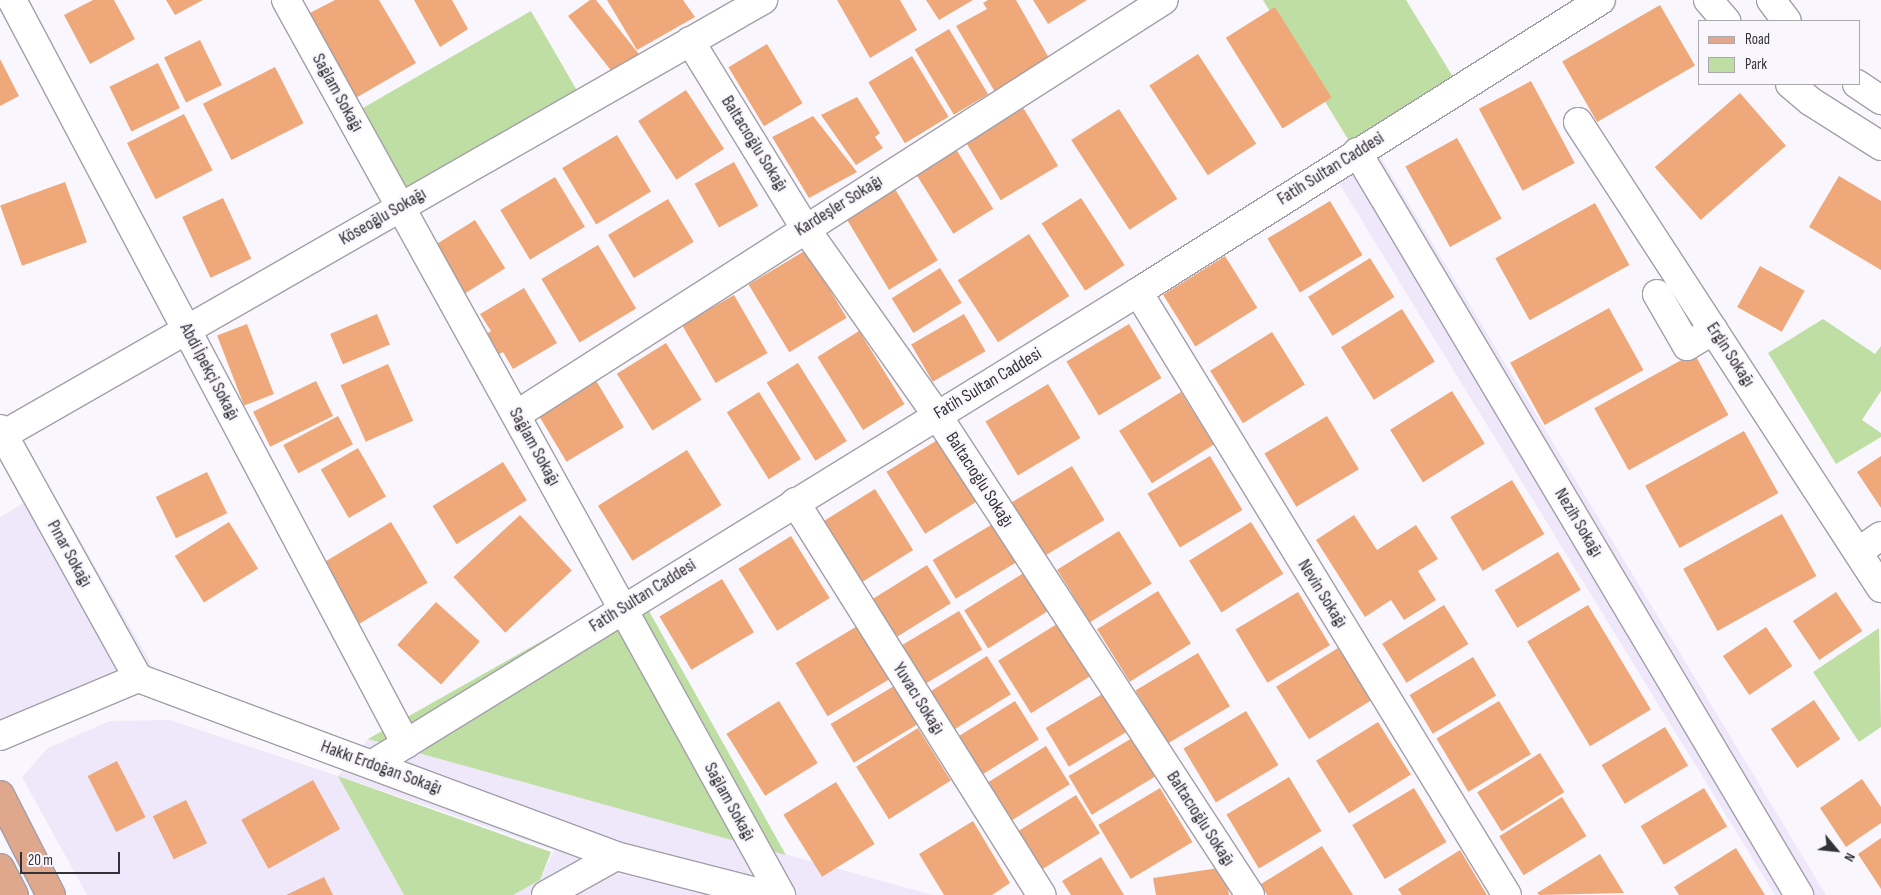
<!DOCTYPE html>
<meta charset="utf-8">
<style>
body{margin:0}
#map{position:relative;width:1881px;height:895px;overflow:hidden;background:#f9f7fd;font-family:"Sofia Sans Condensed",sans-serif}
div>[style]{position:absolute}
.built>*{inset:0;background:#eee8fa}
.green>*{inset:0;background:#bfdea4;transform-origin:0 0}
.building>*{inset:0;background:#efa879;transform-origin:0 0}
.roads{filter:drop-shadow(1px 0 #a29fa9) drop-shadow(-1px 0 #a29fa9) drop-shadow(0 1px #a29fa9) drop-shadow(0 -1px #a29fa9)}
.minor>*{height:28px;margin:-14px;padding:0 14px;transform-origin:14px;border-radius:14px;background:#fff}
.major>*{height:28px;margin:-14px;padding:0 14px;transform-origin:14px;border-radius:14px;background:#dfa78c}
span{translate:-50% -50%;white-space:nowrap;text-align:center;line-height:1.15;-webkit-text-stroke:5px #f9f7fd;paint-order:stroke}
.street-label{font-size:18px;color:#333236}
.legend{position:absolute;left:1698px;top:20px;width:162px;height:65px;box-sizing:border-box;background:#f9f7fd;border:1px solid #aaa8ad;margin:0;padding:6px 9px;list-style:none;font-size:15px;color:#333236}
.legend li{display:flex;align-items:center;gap:10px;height:25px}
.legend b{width:25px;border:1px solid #aaa8ad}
.north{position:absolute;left:1811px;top:825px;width:50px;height:50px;-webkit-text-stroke:4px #f9f7fd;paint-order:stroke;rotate:118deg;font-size:14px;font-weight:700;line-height:20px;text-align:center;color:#333236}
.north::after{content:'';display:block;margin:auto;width:18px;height:22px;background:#333236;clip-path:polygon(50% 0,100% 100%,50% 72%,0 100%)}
.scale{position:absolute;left:20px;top:852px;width:100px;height:22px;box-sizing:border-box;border:2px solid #333236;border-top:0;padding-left:6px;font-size:15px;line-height:18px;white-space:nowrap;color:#333236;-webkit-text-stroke:4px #f9f7fd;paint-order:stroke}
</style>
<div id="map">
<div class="built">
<div style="clip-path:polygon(1380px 156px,1826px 895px,1775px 895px,1337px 180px)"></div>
<div style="clip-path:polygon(50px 488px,152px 665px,0 744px,0 517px)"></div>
<div style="clip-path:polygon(170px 720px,338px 776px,368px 739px,933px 895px,513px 895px,540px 880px,554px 850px,339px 776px,404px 895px,87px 895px,22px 777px,48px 748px,110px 721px)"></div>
</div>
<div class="green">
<div style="clip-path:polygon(1263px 0,1406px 0,1461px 90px,1357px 154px)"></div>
<div style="left:531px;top:11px;width:104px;height:211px;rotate:60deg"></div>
<div style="clip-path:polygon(1823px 319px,1875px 354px,1881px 346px,1881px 391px,1862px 420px,1881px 433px,1881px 437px,1836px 464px,1768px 353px)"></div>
<div style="clip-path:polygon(636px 588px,786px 855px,368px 739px)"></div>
<div style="clip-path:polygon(1879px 628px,1881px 727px,1859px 742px,1813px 672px)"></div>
<div style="clip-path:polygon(338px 776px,551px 852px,540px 880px,513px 895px,404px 895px)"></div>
</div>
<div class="building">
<div style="clip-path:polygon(93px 0,114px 0,135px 39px,90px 64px,64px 15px)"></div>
<div style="clip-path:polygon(166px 0,203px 0,175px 15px)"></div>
<div style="clip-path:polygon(335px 0,379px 0,416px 63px,354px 99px,306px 15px)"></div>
<div style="clip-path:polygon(414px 0,452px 0,468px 29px,440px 47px)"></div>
<div style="clip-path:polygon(590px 0,596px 0,642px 58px,617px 78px,568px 16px)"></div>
<div style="clip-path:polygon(607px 0,683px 0,695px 17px,637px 50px)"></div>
<div style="clip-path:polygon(837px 0,900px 0,917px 30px,870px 58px)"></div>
<div style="clip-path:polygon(926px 0,973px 0,939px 20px)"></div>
<div style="clip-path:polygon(988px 0,1016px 0,1049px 58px,995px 92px,956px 26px,987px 9px,983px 3px)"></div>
<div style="clip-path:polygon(1033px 0,1087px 0,1048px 24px)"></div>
<div style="left:1660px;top:5px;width:70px;height:113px;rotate:60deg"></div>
<div style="left:1275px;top:7px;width:107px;height:58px;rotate:58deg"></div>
<div style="left:949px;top:29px;width:76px;height:40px;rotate:59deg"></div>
<div style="left:200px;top:40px;width:50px;height:40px;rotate:64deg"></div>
<div style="left:767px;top:44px;width:69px;height:45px;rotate:59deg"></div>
<div style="left:1198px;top:54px;width:107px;height:58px;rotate:57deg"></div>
<div style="left:912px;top:56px;width:71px;height:51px;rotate:59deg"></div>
<div style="clip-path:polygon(0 59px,19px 96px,0 106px)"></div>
<div style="left:158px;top:63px;width:50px;height:54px;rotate:64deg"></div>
<div style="left:275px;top:67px;width:63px;height:81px;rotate:63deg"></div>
<div style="left:1531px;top:81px;width:93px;height:59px;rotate:62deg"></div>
<div style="left:686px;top:90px;width:70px;height:57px;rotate:57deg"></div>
<div style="left:1740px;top:93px;width:70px;height:113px;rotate:49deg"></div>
<div style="clip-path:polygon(857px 97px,880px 133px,875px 137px,883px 148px,856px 165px,821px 115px)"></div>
<div style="left:1021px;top:104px;width:72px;height:67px;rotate:59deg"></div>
<div style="left:1119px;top:109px;width:107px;height:57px;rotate:57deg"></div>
<div style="left:184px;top:114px;width:63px;height:64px;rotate:63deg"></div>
<div style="clip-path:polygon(813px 116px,857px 172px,809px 198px,772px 137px)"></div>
<div style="left:617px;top:135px;width:66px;height:64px;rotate:59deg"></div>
<div style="left:1457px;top:138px;width:92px;height:59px;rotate:61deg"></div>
<div style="left:954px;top:146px;width:74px;height:47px;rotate:58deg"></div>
<div style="left:734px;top:162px;width:50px;height:45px;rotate:61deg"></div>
<div style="clip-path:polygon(1839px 176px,1881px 201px,1881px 270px,1809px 227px)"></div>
<div style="left:555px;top:177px;width:58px;height:64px;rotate:59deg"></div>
<div style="left:65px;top:182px;width:64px;height:69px;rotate:70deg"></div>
<div style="left:892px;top:184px;width:89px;height:57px;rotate:59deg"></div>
<div style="left:223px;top:198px;width:67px;height:45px;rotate:65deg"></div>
<div style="left:1081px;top:198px;width:80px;height:47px;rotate:57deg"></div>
<div style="left:668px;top:199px;width:50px;height:70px;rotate:59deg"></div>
<div style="left:1330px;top:201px;width:63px;height:73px;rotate:59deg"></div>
<div style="left:1595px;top:203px;width:71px;height:114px;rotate:61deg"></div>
<div style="left:475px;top:220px;width:57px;height:56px;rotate:58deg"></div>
<div style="left:1029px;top:234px;width:74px;height:85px;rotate:57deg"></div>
<div style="left:598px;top:245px;width:74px;height:66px;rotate:59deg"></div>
<div style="left:806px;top:250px;width:79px;height:67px;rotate:59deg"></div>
<div style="left:1225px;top:256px;width:61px;height:73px;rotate:58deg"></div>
<div style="left:1370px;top:258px;width:46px;height:73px;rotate:58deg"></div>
<div style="left:1760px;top:266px;width:51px;height:47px;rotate:29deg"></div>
<div style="left:940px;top:268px;width:41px;height:57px;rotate:58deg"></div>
<div style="clip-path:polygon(524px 288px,557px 343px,513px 369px,503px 352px,488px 360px,476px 340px,491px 331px,480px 314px)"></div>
<div style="left:734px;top:295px;width:67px;height:60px;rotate:60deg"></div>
<div style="left:1609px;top:308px;width:71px;height:113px;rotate:61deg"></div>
<div style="left:1402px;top:309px;width:62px;height:72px;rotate:58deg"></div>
<div style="left:377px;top:314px;width:33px;height:51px;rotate:67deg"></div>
<div style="left:964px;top:314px;width:43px;height:61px;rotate:60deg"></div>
<div style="left:247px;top:324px;width:75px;height:32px;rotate:69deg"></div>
<div style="left:1129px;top:324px;width:63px;height:73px;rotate:59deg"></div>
<div style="left:859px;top:331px;width:86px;height:49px;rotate:58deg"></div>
<div style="left:1272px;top:332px;width:62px;height:73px;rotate:58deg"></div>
<div style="left:666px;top:343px;width:67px;height:58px;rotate:58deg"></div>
<div style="left:1694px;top:353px;width:71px;height:114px;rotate:61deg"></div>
<div style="left:798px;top:363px;width:92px;height:37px;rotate:58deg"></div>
<div style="left:388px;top:364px;width:62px;height:52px;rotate:66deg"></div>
<div style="left:592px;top:374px;width:62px;height:67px;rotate:59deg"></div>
<div style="left:316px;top:381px;width:39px;height:70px;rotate:64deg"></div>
<div style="left:1048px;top:384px;width:63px;height:73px;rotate:59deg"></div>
<div style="left:1452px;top:391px;width:62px;height:73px;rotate:58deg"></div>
<div style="left:759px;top:392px;width:79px;height:38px;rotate:58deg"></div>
<div style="left:1181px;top:392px;width:62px;height:73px;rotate:58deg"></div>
<div style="left:338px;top:416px;width:32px;height:62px;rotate:62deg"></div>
<div style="left:1327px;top:416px;width:62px;height:73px;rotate:59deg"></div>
<div style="left:1744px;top:431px;width:71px;height:113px;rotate:61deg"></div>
<div style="left:939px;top:439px;width:73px;height:62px;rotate:58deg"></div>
<div style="left:358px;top:448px;width:56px;height:43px;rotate:60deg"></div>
<div style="left:687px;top:450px;width:65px;height:105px;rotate:58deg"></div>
<div style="left:1210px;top:456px;width:63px;height:73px;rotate:59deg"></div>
<div style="clip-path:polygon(1881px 456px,1881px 508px,1857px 472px)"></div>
<div style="left:503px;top:462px;width:45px;height:83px;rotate:58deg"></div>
<div style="left:1072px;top:466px;width:63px;height:73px;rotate:59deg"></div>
<div style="left:207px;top:472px;width:46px;height:57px;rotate:64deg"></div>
<div style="left:1512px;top:480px;width:63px;height:72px;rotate:59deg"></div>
<div style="left:875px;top:489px;width:72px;height:63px;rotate:58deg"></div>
<div style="left:1782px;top:514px;width:71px;height:113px;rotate:61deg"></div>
<div style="left:520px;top:515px;width:76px;height:91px;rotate:47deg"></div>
<div style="clip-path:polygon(1354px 515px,1377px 550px,1416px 525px,1438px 559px,1418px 571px,1436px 600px,1404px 620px,1391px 600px,1365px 617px,1316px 540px)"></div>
<div style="left:229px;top:522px;width:55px;height:64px;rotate:58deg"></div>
<div style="left:391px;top:522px;width:71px;height:80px;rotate:59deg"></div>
<div style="left:996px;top:522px;width:45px;height:74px;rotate:59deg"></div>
<div style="left:1251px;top:522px;width:61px;height:73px;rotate:58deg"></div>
<div style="left:1119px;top:531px;width:62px;height:73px;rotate:58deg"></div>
<div style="left:791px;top:536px;width:73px;height:62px;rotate:58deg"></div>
<div style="left:1558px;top:552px;width:44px;height:74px;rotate:59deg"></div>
<div style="left:927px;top:565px;width:45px;height:73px;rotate:58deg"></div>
<div style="left:1027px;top:571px;width:45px;height:74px;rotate:58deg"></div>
<div style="left:722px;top:579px;width:62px;height:73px;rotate:59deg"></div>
<div style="left:1158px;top:591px;width:62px;height:72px;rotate:58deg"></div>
<div style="left:1298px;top:592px;width:62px;height:73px;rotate:59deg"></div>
<div style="left:1836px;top:592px;width:47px;height:52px;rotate:56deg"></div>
<div style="left:436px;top:602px;width:59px;height:58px;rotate:42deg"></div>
<div style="left:1444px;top:605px;width:46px;height:73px;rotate:58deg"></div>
<div style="left:1588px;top:605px;width:122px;height:71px;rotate:59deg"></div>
<div style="left:959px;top:611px;width:45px;height:74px;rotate:59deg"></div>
<div style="left:1060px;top:622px;width:62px;height:73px;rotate:58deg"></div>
<div style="left:859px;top:625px;width:62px;height:74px;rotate:59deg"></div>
<div style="left:1766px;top:627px;width:47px;height:52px;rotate:56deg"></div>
<div style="left:1338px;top:648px;width:62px;height:73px;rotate:58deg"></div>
<div style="left:1198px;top:653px;width:62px;height:73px;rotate:59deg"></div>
<div style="left:987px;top:656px;width:45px;height:73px;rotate:58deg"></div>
<div style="left:1473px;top:657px;width:45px;height:74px;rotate:59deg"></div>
<div style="left:894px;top:686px;width:45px;height:74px;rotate:59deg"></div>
<div style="left:1109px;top:690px;width:45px;height:74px;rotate:59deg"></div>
<div style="left:1814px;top:700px;width:47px;height:52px;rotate:56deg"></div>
<div style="left:779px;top:701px;width:73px;height:62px;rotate:58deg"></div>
<div style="left:1015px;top:701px;width:45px;height:74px;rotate:58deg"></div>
<div style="left:1499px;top:701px;width:62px;height:73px;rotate:59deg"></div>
<div style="left:1246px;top:711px;width:63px;height:73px;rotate:59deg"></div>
<div style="left:1378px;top:722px;width:62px;height:73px;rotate:58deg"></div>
<div style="left:1665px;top:727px;width:45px;height:74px;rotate:59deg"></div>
<div style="left:918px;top:728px;width:62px;height:73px;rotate:58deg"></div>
<div style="left:1132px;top:738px;width:45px;height:74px;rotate:59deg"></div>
<div style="left:1046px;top:746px;width:45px;height:73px;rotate:58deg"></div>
<div style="left:1540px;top:753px;width:46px;height:74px;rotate:58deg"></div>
<div style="left:117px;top:761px;width:63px;height:33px;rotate:63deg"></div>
<div style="left:1289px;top:777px;width:63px;height:73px;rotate:59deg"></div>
<div style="clip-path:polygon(1862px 779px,1881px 807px,1881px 823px,1846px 847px,1820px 808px)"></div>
<div style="left:313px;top:780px;width:56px;height:82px;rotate:61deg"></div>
<div style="left:836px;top:782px;width:73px;height:62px;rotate:58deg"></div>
<div style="left:1160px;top:788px;width:63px;height:72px;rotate:59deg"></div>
<div style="left:1414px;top:788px;width:63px;height:72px;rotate:59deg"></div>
<div style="left:1704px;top:788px;width:45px;height:74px;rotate:59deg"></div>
<div style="left:1076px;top:795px;width:45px;height:74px;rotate:58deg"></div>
<div style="left:1562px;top:797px;width:46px;height:74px;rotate:58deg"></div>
<div style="left:186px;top:800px;width:48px;height:37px;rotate:64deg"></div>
<div style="clip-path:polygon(973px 821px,1010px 883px,992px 895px,944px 895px,919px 854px)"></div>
<div style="clip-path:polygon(1881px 838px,1881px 889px,1858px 854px)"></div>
<div style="clip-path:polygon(1322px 846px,1353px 895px,1267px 895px,1261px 884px)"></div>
<div style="clip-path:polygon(1736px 848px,1765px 895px,1679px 895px,1674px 887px)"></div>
<div style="clip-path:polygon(1460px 850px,1487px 895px,1402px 895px,1398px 889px)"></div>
<div style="clip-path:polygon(1600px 854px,1624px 893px,1539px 895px,1537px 893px)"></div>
<div style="clip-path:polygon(1101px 857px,1124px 895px,1071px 895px,1062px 881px)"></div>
<div style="clip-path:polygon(1225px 867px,1229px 895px,1156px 895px,1153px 878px)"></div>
<div style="clip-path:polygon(324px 877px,333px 895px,286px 895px)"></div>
</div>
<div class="roads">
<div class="minor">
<div style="left:12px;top:0;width:842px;rotate:62.1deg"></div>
<div style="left:286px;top:0;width:1023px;rotate:61.05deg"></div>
<div style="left:1708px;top:0;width:28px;rotate:49deg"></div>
<div style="left:1771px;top:0;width:26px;rotate:53deg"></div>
<div style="left:690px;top:41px;width:220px;rotate:58.4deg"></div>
<div style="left:805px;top:228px;width:229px;rotate:54.8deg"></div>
<div style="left:937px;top:415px;width:573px;rotate:56.89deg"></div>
<div style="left:1790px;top:84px;width:26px;rotate:40deg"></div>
<div style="left:1810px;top:101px;width:84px;rotate:32.4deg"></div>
<div style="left:1857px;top:84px;width:29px;rotate:34deg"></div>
<div style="left:1578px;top:122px;width:556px;rotate:56.97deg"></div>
<div style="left:1357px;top:152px;width:865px;rotate:59.25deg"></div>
<div style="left:1138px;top:292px;width:707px;rotate:58.54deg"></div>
<div style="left:1657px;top:294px;width:60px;rotate:60deg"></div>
<div style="left:1687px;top:346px;width:31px;rotate:-31deg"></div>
<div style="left:516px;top:415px;width:769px;rotate:-32.64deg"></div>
<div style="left:0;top:429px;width:285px;rotate:61deg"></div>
<div style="left:3px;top:435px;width:876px;rotate:-29.79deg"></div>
<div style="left:795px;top:502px;width:464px;rotate:57.9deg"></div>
<div style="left:1858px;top:552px;width:28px;rotate:-35deg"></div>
<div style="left:0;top:736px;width:150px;rotate:-22.8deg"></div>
<div style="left:138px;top:678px;width:510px;rotate:20.42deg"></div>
<div style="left:616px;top:856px;width:157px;rotate:14.4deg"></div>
<div style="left:373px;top:764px;width:899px;rotate:-31.67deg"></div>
<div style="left:1138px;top:292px;width:547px;rotate:-32.24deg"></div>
<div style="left:546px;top:895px;width:80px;rotate:-29.1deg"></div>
</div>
<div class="major">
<div style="left:0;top:795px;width:112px;rotate:63deg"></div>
<div style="left:0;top:868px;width:30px;rotate:63deg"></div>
</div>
</div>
<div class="street-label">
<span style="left:337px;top:93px;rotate:61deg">Sağlam Sokağı</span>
<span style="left:754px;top:144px;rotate:58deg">Baltacıoğlu Sokağı</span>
<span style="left:1331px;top:169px;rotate:-32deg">Fatih Sultan Caddesi</span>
<span style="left:839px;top:206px;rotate:-32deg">Kardeşler Sokağı</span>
<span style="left:383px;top:217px;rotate:-30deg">Köseoğlu Sokağı</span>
<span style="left:1730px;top:355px;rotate:57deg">Ergin Sokağı</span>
<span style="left:209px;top:372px;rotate:62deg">Abdi İpekçi Sokağı</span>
<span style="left:988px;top:384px;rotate:-31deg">Fatih Sultan Caddesi</span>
<span style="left:534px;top:447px;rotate:61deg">Sağlam Sokağı</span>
<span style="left:979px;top:480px;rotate:57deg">Baltacıoğlu Sokağı</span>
<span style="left:1578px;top:523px;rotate:59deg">Nezih Sokağı</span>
<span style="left:69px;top:554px;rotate:61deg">Pınar Sokağı</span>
<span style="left:1322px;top:594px;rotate:58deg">Nevin Sokağı</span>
<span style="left:643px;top:596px;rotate:-32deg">Fatih Sultan Caddesi</span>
<span style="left:918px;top:699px;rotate:58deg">Yuvacı Sokağı</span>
<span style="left:381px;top:768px;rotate:20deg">Hakkı Erdoğan Sokağı</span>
<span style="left:729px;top:802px;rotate:61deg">Sağlam Sokağı</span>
<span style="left:1200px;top:819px;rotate:57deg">Baltacıoğlu Sokağı</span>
</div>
<ul class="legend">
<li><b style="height:6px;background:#dfa78c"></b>Road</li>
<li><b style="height:14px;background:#bfdea4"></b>Park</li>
</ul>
<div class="north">N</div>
<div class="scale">20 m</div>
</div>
